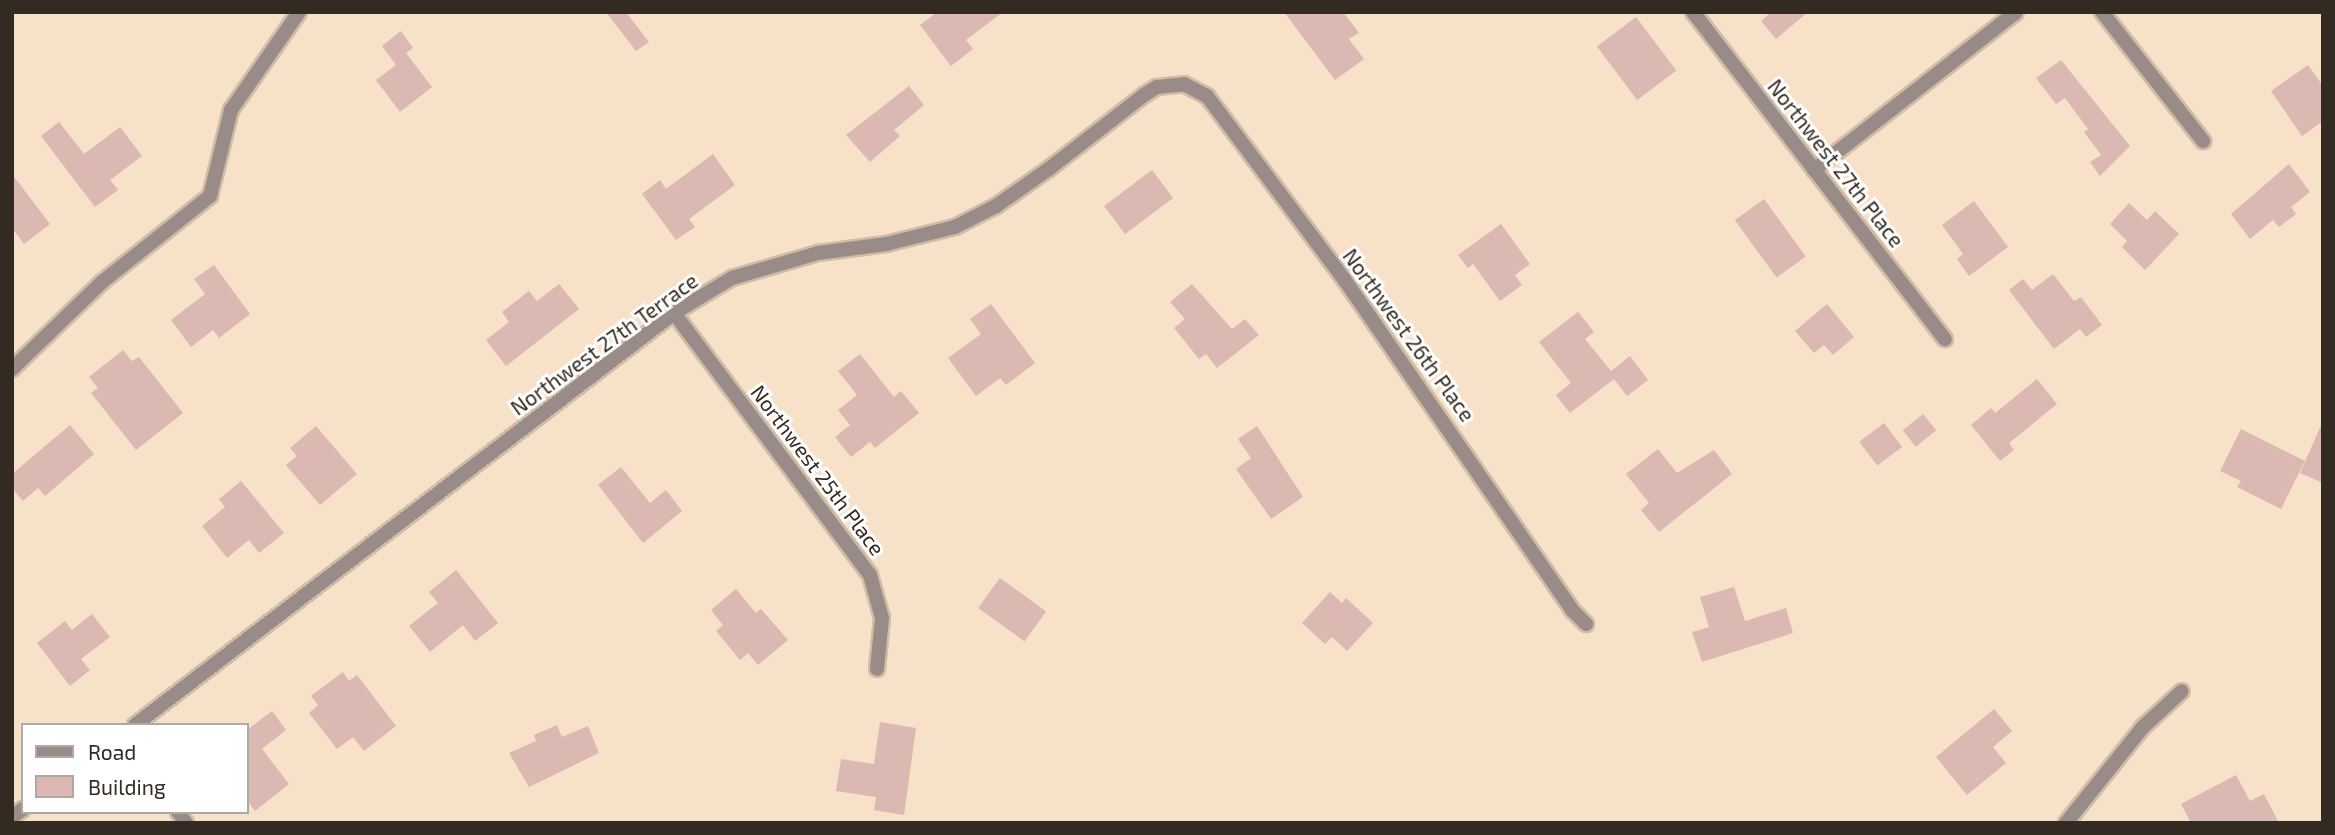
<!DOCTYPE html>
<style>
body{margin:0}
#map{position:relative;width:2335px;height:835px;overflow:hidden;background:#f7e1c8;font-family:"Exo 2",sans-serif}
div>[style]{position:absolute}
.building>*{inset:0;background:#dbb8b2;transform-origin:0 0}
.roads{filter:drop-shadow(2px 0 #d0bda7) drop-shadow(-2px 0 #d0bda7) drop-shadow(0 2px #d0bda7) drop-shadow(0 -2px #d0bda7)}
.minor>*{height:14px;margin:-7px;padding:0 7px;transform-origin:7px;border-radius:7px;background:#998b87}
span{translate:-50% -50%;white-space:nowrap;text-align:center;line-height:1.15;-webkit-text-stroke:6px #fff;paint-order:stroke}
.street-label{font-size:21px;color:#332b21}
.frame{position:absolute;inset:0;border:14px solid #332b21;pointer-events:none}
.legend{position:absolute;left:21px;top:723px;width:228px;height:91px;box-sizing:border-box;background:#fff;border:2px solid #adaaa6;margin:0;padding:9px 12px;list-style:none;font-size:21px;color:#332b21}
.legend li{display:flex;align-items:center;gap:14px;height:35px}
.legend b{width:35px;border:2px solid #adaaa6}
</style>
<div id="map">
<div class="building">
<div style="clip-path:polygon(606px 12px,626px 12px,649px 42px,636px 51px)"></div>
<div style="clip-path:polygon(937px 12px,1003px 12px,966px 40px,973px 49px,951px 66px,920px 25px)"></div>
<div style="clip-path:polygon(1284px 12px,1343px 12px,1359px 33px,1349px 39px,1364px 59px,1335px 80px)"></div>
<div style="clip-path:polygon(1771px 12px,1808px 12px,1776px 39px,1761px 21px)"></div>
<div style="left:1636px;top:17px;width:67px;height:49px;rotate:53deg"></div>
<div style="clip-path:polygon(401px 31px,413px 48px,406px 53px,432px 87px,400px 112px,376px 80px,396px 65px,382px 46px)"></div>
<div style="clip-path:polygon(2061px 60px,2130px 146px,2100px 176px,2090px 162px,2101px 155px,2084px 132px,2088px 129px,2065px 98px,2056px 104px,2036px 78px)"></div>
<div style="clip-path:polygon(2308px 65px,2323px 86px,2323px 121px,2302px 136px,2271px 91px)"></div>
<div style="clip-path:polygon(909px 86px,924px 105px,894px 130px,900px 136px,870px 162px,846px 135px)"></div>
<div style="clip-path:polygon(59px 122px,84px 154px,120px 127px,142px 156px,110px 180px,118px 190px,95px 207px,41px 136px)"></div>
<div style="clip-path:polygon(713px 154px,735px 185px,689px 219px,695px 227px,676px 240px,642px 194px,660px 180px,666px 189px)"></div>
<div style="clip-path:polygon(2289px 164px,2310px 192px,2291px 207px,2296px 214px,2279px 227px,2273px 220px,2250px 239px,2231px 214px)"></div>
<div style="left:1152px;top:170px;width:35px;height:60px;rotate:53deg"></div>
<div style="clip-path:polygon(12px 174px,50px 224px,24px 244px,12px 228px)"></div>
<div style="left:1764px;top:199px;width:71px;height:36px;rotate:54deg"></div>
<div style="clip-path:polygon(1974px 201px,2008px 247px,1969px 276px,1957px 259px,1963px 254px,1942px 225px)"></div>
<div style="clip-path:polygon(2129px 203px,2147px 220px,2155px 211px,2179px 234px,2145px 270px,2122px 247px,2127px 241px,2110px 224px)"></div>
<div style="clip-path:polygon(1501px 224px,1530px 264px,1515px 275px,1522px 285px,1500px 301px,1473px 264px,1468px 268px,1458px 255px)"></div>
<div style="clip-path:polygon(214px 265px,250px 314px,219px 338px,213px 330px,191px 347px,171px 320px,205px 294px,194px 279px)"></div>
<div style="clip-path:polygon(2053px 274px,2074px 301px,2081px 297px,2102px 325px,2086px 337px,2080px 329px,2054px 349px,2009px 290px,2023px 279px,2032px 290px)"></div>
<div style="clip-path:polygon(559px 284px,579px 309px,506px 366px,486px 340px,509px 322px,502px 312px,529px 291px,537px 301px)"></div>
<div style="clip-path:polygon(1192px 284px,1232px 329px,1245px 319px,1259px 335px,1217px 368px,1206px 354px,1199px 359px,1174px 328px,1185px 319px,1170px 302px)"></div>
<div style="clip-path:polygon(991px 304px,1035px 363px,1006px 385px,1000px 378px,976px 396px,948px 358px,981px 334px,970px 319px)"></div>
<div style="clip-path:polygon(1827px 304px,1854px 337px,1833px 355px,1824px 345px,1814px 353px,1795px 331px)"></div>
<div style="clip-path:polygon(1578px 312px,1594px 332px,1585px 339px,1611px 371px,1630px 356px,1648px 380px,1627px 396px,1614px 379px,1570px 413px,1556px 395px,1571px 383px,1539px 342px)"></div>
<div style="clip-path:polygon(123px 350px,132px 361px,139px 357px,183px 413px,136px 450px,91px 393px,98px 388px,89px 377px)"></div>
<div style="clip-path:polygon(860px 354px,894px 397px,901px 391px,919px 413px,875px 448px,870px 442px,851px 457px,835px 437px,850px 425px,838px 410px,857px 395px,838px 371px)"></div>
<div style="clip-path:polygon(2037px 379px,2057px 404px,2009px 443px,2014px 450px,2000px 461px,1971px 425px,1991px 408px,1995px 413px)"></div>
<div style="left:1923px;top:414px;width:21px;height:26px;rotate:51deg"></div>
<div style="clip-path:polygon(2323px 421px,2323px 483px,2300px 473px)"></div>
<div style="left:1884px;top:423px;width:30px;height:31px;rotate:53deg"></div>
<div style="clip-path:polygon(70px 425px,94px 454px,45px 496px,38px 488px,23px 501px,12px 488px,12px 474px)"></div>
<div style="clip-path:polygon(316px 426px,357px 474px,320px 505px,286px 465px,297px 456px,290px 448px)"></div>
<div style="clip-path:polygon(1257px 426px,1303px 497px,1271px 519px,1236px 469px,1251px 458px,1238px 439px)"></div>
<div style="clip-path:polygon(2241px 429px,2305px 461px,2281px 509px,2237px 487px,2241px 481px,2220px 471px)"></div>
<div style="clip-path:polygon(1658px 449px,1677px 473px,1714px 450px,1732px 474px,1659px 532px,1641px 510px,1649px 503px,1626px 474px)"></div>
<div style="clip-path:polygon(621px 467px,650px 503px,666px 490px,682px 511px,643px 543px,598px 485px)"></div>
<div style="clip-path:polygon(241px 481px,284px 533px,259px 553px,249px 540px,227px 558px,202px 526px,225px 507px,219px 499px)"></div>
<div style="clip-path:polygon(456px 570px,498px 623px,475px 641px,463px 625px,430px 652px,409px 626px,438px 603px,429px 592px)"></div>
<div style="left:1000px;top:578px;width:57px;height:37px;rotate:36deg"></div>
<div style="clip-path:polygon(1734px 587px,1745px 621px,1786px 608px,1793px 633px,1702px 662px,1692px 632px,1709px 627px,1700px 597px)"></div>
<div style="clip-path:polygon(736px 589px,756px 613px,761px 609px,788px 640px,758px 665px,748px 653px,740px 660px,716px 631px,723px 625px,711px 610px)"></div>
<div style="clip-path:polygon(1330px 592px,1342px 603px,1346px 598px,1373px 623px,1347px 651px,1332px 637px,1325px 644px,1302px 623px)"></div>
<div style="clip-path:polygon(92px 614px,110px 637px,81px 659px,90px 670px,70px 686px,37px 643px,65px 621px,72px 630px)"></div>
<div style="clip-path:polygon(343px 672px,349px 681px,357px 675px,396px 726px,364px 751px,353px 737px,337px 749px,309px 713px,318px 705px,311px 696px)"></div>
<div style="clip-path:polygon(1994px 709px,2012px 731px,1993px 747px,2006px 763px,1967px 795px,1936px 757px)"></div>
<div style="clip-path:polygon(272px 711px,286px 730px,262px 749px,289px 784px,255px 811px,247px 800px,247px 730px)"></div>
<div style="clip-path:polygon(880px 722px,916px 728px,904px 815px,874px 810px,876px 797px,836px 791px,841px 759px,874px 764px)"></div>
<div style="clip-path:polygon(557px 725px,562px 737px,588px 726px,599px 753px,529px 787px,509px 753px,536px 741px,534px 735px)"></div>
<div style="clip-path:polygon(2236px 775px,2250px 801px,2264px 794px,2279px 823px,2191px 823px,2181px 804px)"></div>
</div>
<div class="roads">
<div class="minor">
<div style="left:1693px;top:12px;width:413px;rotate:52.4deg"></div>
<div style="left:2102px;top:12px;width:164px;rotate:51.9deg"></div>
<div style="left:1814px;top:170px;width:256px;rotate:-38deg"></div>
<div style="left:674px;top:313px;width:327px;rotate:53.2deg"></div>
<div style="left:870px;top:575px;width:45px;rotate:74.4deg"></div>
<div style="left:882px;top:618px;width:51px;rotate:95.6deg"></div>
<div style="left:12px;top:369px;width:125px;rotate:-44deg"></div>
<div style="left:102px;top:282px;width:138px;rotate:-38.5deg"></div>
<div style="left:210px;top:196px;width:89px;rotate:-76.3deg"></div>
<div style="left:231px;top:110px;width:119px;rotate:-55.2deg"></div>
<div style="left:135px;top:725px;width:678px;rotate:-37.39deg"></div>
<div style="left:674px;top:313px;width:68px;rotate:-31.1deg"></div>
<div style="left:732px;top:278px;width:90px;rotate:-16.2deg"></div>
<div style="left:818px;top:253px;width:69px;rotate:-7.5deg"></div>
<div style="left:886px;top:244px;width:71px;rotate:-13.8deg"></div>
<div style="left:955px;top:227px;width:46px;rotate:-27.1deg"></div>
<div style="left:996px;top:206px;width:66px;rotate:-35.1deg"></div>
<div style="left:1050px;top:168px;width:119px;rotate:-37.8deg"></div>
<div style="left:1144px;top:95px;width:15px;rotate:-32deg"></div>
<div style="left:1157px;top:87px;width:27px;rotate:-6deg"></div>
<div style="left:1184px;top:84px;width:26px;rotate:28deg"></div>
<div style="left:1207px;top:96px;width:229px;rotate:53.2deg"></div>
<div style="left:1344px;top:279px;width:402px;rotate:55.4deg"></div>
<div style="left:1572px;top:610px;width:20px;rotate:45deg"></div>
<div style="left:178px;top:812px;width:14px;rotate:54deg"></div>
<div style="left:12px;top:817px;width:14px;rotate:-36deg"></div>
<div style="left:2066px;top:823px;width:122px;rotate:-51.3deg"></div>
<div style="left:2142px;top:728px;width:54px;rotate:-42.8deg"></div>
</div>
</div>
<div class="street-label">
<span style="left:1836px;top:163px;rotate:52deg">Northwest 27th Place</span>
<span style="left:1409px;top:335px;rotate:54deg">Northwest 26th Place</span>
<span style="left:604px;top:344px;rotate:-36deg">Northwest 27th Terrace</span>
<span style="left:818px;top:470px;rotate:53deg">Northwest 25th Place</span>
</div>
<div class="frame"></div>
<ul class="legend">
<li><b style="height:9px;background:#998b87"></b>Road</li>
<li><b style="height:19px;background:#dbb8b2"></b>Building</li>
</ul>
</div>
